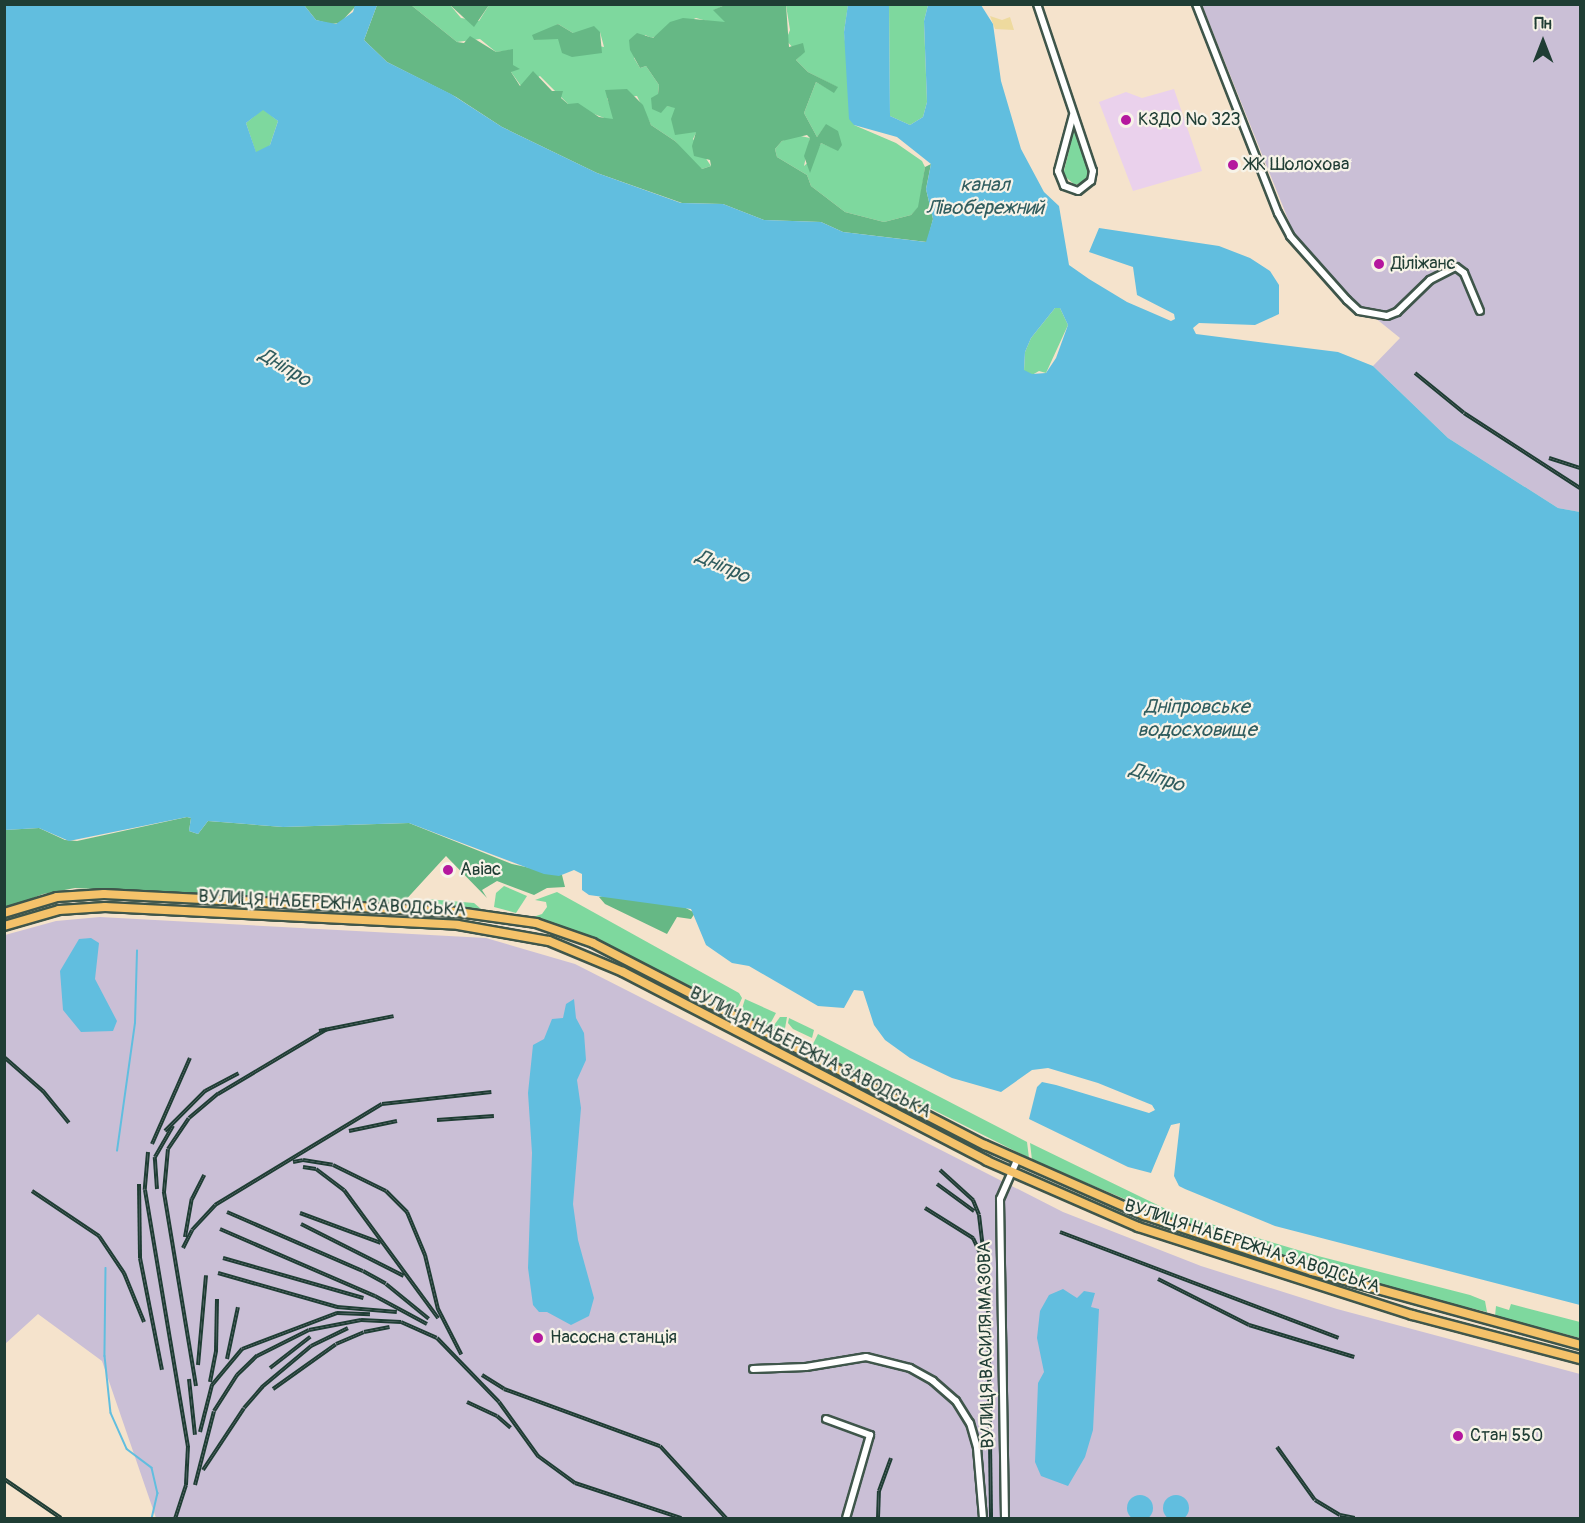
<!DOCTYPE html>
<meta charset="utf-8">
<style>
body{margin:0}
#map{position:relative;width:1585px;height:1523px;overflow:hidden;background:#f5e3cc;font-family:Pangolin,sans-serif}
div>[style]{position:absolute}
.built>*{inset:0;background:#ead1ec}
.industrial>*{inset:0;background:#cabfd6}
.green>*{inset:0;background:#7ed89e}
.forest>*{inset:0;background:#66b885}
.sand>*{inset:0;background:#eeda9e}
.water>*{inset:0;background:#61bedf}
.round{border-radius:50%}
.stream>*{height:1.5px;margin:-0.75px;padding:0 0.75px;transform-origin:0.75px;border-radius:0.75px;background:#61bedf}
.roads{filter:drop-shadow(2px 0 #3f564b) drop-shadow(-2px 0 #3f564b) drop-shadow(0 2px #3f564b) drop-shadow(0 -2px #3f564b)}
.minor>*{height:6px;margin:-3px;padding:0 3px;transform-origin:3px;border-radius:3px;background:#fff}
.major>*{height:8px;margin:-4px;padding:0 4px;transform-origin:4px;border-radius:4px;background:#f4c26a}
.rail>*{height:4px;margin-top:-2px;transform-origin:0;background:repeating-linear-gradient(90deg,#f7f3e8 0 4.5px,#1f3d34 0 9px);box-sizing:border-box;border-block:2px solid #1f3d34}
.dots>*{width:16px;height:16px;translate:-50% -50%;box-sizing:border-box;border:3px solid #f7f3e8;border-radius:50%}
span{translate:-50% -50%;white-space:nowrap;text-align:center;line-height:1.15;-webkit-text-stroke:4.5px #f7f3e8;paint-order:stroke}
.poi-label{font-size:18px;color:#1f3d34}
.left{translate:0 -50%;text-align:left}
.street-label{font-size:18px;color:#1f3d34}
.water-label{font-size:20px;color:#305d5f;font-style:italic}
.frame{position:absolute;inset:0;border:6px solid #1f3d34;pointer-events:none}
.north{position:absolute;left:1513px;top:12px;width:60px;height:60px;-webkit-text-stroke:4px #f7f3e8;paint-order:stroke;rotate:0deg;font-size:16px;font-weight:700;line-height:24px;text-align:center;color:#1f3d34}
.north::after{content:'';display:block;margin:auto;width:21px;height:27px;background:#1f3d34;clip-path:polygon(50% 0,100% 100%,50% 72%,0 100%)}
</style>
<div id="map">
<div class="built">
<div style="clip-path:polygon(1174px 89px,1202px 171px,1133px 191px,1099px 102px,1126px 92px,1142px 98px)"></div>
</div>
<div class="industrial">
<div style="clip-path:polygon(1202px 5px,1580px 5px,1580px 512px,1558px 508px,1448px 438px,1373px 366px,1400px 338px,1343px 292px,1294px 234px)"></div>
<div style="clip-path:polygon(100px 917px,486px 938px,575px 964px,1063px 1212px,1201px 1266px,1337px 1309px,1580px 1374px,1580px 1518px,156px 1518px,102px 1361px,38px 1314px,5px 1344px,5px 935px,56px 921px)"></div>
</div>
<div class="green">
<div style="clip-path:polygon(evenodd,411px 5px,450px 5px,461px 18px,479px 21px,489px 5px,725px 5px,714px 10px,726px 22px,718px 24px,696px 18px,652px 38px,645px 35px,634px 58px,640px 68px,646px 66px,659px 85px,658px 94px,667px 106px,675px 107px,675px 116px,697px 131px,693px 139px,711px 166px,702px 169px,694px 165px,675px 141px,651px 125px,637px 96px,607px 98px,613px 113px,613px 120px,607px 119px,568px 104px,540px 76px,521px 86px,511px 72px,513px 50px,496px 52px,480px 39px,457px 42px,411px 5px,558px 24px,573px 33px,600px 32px,604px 47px,552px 37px,534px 40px,558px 24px)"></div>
<div style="clip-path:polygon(786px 5px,848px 5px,844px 32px,854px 125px,896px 143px,922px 161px,925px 167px,919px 207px,911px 215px,884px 222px,845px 212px,811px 186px,807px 175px,777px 157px,775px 149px,782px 141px,796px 135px,810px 138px,804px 166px,814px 157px,821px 143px,838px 150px,831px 129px,826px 125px,817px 137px,804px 113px,816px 82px,834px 92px,837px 87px,808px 72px,796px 60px,800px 56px,786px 40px,790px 30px)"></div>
<div style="clip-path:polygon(889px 5px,928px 5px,924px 21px,927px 102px,923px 117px,910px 125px,890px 116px)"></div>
<div style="clip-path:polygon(263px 109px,278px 121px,270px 145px,264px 152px,256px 153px,246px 123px)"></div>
<div style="clip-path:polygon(1075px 126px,1089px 172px,1085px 181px,1075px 185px,1063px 175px)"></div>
<div style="clip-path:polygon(1055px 308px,1060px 308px,1068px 325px,1046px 373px,1039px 371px,1032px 375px,1024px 371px,1025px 352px,1031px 338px)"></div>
<div style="clip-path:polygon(504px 886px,527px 896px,516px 913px,494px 907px,496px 893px)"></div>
<div style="clip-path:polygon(557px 892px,739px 993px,742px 998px,738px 1007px,734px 1008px,598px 940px,533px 917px,542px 914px,547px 907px,546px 902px,535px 900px)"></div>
<div style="clip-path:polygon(427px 899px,474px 903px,481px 909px,417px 906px)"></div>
<div style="clip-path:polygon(745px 999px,776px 1013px,769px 1026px,741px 1012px)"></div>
<div style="clip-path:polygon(780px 1017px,787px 1017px,784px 1034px,772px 1028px)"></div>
<div style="clip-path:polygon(789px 1018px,814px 1030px,812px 1038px,793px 1029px,788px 1023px)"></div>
<div style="clip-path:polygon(818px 1034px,1027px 1142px,1029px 1158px,832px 1059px,812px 1046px)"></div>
<div style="clip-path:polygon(1030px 1143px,1174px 1213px,1318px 1256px,1470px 1295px,1485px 1301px,1487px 1312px,1402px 1292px,1196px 1229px,1032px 1160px)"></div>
<div style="clip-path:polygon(1511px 1304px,1580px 1322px,1580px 1338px,1495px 1316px,1496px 1306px,1509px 1310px)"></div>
</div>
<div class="forest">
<div style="clip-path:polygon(304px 5px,355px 5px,355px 7px,340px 23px,331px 24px,316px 20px)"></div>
<div style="clip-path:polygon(377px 5px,411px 5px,457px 42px,464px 43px,470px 36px,496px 52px,513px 49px,513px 65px,520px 69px,511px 72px,520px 86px,533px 71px,552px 91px,563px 91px,561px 98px,568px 104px,578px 103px,599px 117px,613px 119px,605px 90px,627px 89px,643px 105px,651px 125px,675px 141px,702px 169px,711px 166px,710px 160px,694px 156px,692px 146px,696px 132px,675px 135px,671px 119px,675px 108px,667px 106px,661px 113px,652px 109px,651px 98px,658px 94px,659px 85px,646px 66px,640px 68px,630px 50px,629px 40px,637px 33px,653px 38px,670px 22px,683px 18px,725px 22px,713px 10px,725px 5px,786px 5px,789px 47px,803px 43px,805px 52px,796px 60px,808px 72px,838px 87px,834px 93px,816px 82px,804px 113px,817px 137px,826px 124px,838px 131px,842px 145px,838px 151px,821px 143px,810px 173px,804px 156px,810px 138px,807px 135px,782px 141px,775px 149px,777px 157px,807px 175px,811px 186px,845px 212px,884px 222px,911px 215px,918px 207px,925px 167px,931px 164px,926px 189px,933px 219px,927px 242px,843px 232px,821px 222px,764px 220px,723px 204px,682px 203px,597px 173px,502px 127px,456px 97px,387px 62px,364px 40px)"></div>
<div style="clip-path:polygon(450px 5px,489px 5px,474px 27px)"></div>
<div style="clip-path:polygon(558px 24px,573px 33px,594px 26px,600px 32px,602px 53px,572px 57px,562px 53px,558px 39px,534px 40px,532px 35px)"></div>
<div style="clip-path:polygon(187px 817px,191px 818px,189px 831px,198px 834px,208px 821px,283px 827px,409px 823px,512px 864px,562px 875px,565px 887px,547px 888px,534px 895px,497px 881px,482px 890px,487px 898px,446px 856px,401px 905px,75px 888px,43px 894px,5px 909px,4px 830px,39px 828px,65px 840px,77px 841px)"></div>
<div style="clip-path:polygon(607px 895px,684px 907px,695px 913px,691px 919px,677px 917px,667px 934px,605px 904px,599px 897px)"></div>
</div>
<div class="sand">
<div style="clip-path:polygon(990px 16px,1002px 20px,1010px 17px,1014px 30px,995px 29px)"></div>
</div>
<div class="water">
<div style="clip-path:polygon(evenodd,848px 4px,889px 5px,890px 116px,910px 125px,923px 117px,927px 102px,924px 21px,928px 5px,981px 5px,993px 24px,1001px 81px,1021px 149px,1044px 192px,1059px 206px,1069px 265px,1089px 279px,1127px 302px,1171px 321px,1175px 319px,1174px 314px,1137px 295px,1133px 267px,1089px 252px,1099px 228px,1219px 246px,1250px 258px,1270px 271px,1279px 285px,1279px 314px,1255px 325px,1199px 323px,1193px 328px,1196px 334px,1338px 352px,1373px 366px,1448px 438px,1558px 508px,1580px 512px,1580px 1305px,1275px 1226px,1185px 1189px,1179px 1186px,1174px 1176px,1180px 1123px,1171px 1125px,1151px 1173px,1128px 1167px,1029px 1119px,1037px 1087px,1042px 1082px,1056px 1085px,1149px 1113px,1155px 1110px,1152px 1105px,1098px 1083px,1048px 1068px,1032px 1070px,1001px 1092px,952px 1078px,910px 1058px,885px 1040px,874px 1025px,863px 991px,854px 990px,844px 1008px,818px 1006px,749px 966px,732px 963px,706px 945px,691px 909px,589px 895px,582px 890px,582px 874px,574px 870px,559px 876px,544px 874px,409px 823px,283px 827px,208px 821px,198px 834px,189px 831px,191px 818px,187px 817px,69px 841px,39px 828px,5px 830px,5px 5px,304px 5px,316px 20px,336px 24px,353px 12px,355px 5px,377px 5px,364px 40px,387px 62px,451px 94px,502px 127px,597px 173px,681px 203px,723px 204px,764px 220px,821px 222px,843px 232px,926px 242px,933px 219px,926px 189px,931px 164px,897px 137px,854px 125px,849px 119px,844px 32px,848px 4px,263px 110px,278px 121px,270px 145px,256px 152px,246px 123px,263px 110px,848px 4px,1055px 308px,1060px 308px,1068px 325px,1056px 358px,1046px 373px,1032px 374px,1024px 370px,1025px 352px,1031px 338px,1055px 308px)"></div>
<div style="clip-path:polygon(91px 938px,99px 943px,95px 979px,117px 1021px,113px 1031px,81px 1032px,63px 1010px,60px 971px,79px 939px)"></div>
<div style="clip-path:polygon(574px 999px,576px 1018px,584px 1033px,586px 1060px,577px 1080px,581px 1108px,573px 1204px,578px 1240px,594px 1298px,589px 1316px,571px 1325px,547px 1312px,539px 1312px,533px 1305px,528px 1268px,532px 1153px,528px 1093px,533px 1045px,544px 1039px,552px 1019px,563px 1018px,566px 1004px)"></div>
<div style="clip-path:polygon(1063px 1289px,1077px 1298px,1084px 1291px,1095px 1293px,1091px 1307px,1099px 1309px,1093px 1430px,1085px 1457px,1068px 1486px,1041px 1476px,1035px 1462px,1038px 1383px,1044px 1372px,1037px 1338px,1040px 1311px,1049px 1295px)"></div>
<div class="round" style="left:1163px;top:1495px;width:26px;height:26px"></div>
<div class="round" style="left:1127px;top:1495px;width:26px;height:26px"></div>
</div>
<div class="stream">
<div style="left:117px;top:1151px;width:129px;rotate:-82deg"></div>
<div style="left:135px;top:1023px;width:72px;rotate:-88.4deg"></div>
<div style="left:106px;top:1268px;width:88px;rotate:90.7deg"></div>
<div style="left:105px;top:1356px;width:57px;rotate:84deg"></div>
<div style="left:111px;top:1413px;width:39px;rotate:66deg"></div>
<div style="left:127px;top:1449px;width:31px;rotate:37deg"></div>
<div style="left:152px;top:1468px;width:26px;rotate:77deg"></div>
<div style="left:158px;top:1493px;width:26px;rotate:103deg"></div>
</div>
<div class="roads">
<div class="minor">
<div style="left:1037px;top:4px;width:176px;rotate:71.5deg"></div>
<div style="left:1093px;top:171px;width:10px;rotate:101deg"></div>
<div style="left:1091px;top:181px;width:16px;rotate:142deg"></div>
<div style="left:1078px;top:191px;width:15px;rotate:-160deg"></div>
<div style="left:1064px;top:186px;width:16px;rotate:-112deg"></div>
<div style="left:1058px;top:171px;width:58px;rotate:-75deg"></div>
<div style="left:1196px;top:4px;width:225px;rotate:68.6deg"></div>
<div style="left:1278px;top:213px;width:26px;rotate:62deg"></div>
<div style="left:1290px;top:236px;width:86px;rotate:48.3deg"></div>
<div style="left:1347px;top:300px;width:16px;rotate:43deg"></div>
<div style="left:1359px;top:311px;width:28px;rotate:10deg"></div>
<div style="left:1387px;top:316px;width:11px;rotate:-22deg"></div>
<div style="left:1397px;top:312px;width:46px;rotate:-44.1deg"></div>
<div style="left:1430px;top:280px;width:29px;rotate:-27deg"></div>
<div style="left:1456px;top:267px;width:10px;rotate:37deg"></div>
<div style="left:1464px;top:273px;width:41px;rotate:67.2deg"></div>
<div style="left:753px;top:1369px;width:53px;rotate:-2.2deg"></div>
<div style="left:806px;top:1367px;width:61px;rotate:-9.5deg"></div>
<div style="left:866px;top:1357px;width:45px;rotate:14deg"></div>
<div style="left:910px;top:1368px;width:26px;rotate:29deg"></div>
<div style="left:933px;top:1381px;width:30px;rotate:41deg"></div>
<div style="left:956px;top:1401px;width:26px;rotate:58deg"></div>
<div style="left:970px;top:1423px;width:26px;rotate:74deg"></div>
<div style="left:977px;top:1448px;width:70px;rotate:85.1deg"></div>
<div style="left:826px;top:1419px;width:47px;rotate:20deg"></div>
<div style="left:870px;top:1435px;width:86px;rotate:106.1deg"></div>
<div style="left:1005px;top:1518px;width:319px;rotate:-90.9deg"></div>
<div style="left:1000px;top:1199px;width:43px;rotate:-66.4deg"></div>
</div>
<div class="major">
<div style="left:4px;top:913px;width:55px;rotate:-16.8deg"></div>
<div style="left:57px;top:897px;width:47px;rotate:-3.7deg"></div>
<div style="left:104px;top:894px;width:354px;rotate:2.9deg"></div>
<div style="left:458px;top:912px;width:79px;rotate:8deg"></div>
<div style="left:536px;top:923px;width:60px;rotate:19.3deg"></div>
<div style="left:593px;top:943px;width:441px;rotate:27.3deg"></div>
<div style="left:985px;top:1145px;width:174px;rotate:23.8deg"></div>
<div style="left:1144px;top:1215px;width:177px;rotate:18.4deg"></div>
<div style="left:1312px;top:1271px;width:278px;rotate:15.4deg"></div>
<div style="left:4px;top:926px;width:57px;rotate:-16.2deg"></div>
<div style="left:59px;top:910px;width:46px;rotate:-3.7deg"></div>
<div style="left:105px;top:907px;width:353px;rotate:2.9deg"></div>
<div style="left:458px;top:925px;width:92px;rotate:10deg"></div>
<div style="left:549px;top:941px;width:80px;rotate:22.7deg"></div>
<div style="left:623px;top:972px;width:410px;rotate:27.4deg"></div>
<div style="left:987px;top:1161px;width:165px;rotate:23.6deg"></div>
<div style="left:1138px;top:1227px;width:288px;rotate:17.8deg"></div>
<div style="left:1412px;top:1315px;width:174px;rotate:14.7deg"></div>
</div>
</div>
<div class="rail">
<div style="left:1415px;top:373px;width:63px;rotate:39.2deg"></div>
<div style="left:1464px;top:413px;width:138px;rotate:32.9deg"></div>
<div style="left:1549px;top:458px;width:33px;rotate:18deg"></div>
<div style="left:319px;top:1031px;width:76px;rotate:-11.3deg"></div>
<div style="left:4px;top:1057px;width:52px;rotate:41.1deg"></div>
<div style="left:43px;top:1091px;width:41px;rotate:50.9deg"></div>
<div style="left:437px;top:1120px;width:57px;rotate:-4deg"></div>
<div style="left:165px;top:1131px;width:57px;rotate:-45deg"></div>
<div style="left:205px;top:1091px;width:38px;rotate:-28deg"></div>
<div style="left:349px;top:1131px;width:49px;rotate:-11.8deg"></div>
<div style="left:152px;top:1144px;width:94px;rotate:-66.2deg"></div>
<div style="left:148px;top:1152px;width:38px;rotate:95deg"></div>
<div style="left:145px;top:1190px;width:260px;rotate:80.5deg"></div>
<div style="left:188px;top:1446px;width:39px;rotate:93deg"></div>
<div style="left:186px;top:1485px;width:35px;rotate:108deg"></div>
<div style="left:293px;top:1162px;width:10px;rotate:-11deg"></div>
<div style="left:303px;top:1160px;width:30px;rotate:9deg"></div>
<div style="left:333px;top:1165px;width:59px;rotate:26.1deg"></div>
<div style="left:386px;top:1191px;width:30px;rotate:45deg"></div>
<div style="left:407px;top:1212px;width:47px;rotate:67.3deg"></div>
<div style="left:425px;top:1255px;width:56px;rotate:76.5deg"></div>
<div style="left:438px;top:1309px;width:51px;rotate:62.9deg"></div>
<div style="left:303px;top:1167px;width:13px;rotate:9deg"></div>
<div style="left:316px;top:1169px;width:35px;rotate:37deg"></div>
<div style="left:344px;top:1190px;width:159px;rotate:53.7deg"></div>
<div style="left:940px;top:1170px;width:45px;rotate:42.3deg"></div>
<div style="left:973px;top:1200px;width:16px;rotate:68deg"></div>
<div style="left:979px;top:1215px;width:42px;rotate:83.2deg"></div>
<div style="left:139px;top:1184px;width:74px;rotate:89.2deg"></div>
<div style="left:140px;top:1258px;width:114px;rotate:78.9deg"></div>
<div style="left:937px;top:1184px;width:46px;rotate:36.1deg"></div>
<div style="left:157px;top:1189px;width:32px;rotate:-94deg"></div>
<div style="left:155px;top:1157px;width:36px;rotate:-60deg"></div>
<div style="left:32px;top:1191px;width:81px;rotate:33.9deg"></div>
<div style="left:99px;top:1236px;width:45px;rotate:56deg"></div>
<div style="left:124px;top:1273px;width:53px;rotate:67.8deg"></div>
<div style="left:925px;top:1208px;width:57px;rotate:32deg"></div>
<div style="left:973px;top:1238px;width:19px;rotate:65deg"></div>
<div style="left:981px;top:1255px;width:45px;rotate:81deg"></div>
<div style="left:988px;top:1299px;width:219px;rotate:89.2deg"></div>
<div style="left:227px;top:1212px;width:148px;rotate:23.5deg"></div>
<div style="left:363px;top:1271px;width:26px;rotate:29deg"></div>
<div style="left:386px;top:1284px;width:55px;rotate:39.1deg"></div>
<div style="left:300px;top:1213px;width:86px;rotate:20.3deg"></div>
<div style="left:301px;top:1224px;width:115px;rotate:26.8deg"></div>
<div style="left:220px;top:1229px;width:169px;rotate:23.4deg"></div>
<div style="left:375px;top:1296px;width:59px;rotate:28.3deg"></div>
<div style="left:1060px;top:1232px;width:298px;rotate:20.8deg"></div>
<div style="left:185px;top:1237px;width:39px;rotate:-80deg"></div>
<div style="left:192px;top:1199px;width:27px;rotate:-63deg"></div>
<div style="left:183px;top:1248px;width:20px;rotate:-63deg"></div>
<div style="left:192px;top:1230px;width:34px;rotate:-47deg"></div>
<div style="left:215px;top:1205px;width:195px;rotate:-31.2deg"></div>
<div style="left:382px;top:1104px;width:110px;rotate:-6.3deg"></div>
<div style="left:223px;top:1258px;width:146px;rotate:15.9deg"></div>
<div style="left:218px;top:1273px;width:124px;rotate:15.9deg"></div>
<div style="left:337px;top:1307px;width:60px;rotate:4.8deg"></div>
<div style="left:1158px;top:1279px;width:102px;rotate:26.8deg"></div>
<div style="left:1249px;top:1325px;width:110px;rotate:16.9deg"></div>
<div style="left:227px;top:1359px;width:53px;rotate:-78.1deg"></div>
<div style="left:198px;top:1365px;width:90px;rotate:-84.9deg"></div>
<div style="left:270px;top:1368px;width:51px;rotate:-37.8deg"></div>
<div style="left:482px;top:1375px;width:26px;rotate:32deg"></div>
<div style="left:504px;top:1389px;width:166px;rotate:20.1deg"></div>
<div style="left:660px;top:1446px;width:98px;rotate:47.5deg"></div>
<div style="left:189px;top:1379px;width:56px;rotate:83.9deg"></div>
<div style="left:210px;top:1382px;width:32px;rotate:-79deg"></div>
<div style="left:216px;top:1351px;width:52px;rotate:-88.9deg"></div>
<div style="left:196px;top:1386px;width:197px;rotate:-99.4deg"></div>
<div style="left:164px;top:1192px;width:43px;rotate:-84.7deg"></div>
<div style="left:168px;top:1149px;width:37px;rotate:-56deg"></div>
<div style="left:189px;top:1118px;width:38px;rotate:-40deg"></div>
<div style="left:218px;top:1094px;width:127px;rotate:-30.8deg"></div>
<div style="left:273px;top:1389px;width:77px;rotate:-35.5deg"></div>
<div style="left:336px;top:1344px;width:30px;rotate:-23deg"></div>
<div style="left:364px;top:1332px;width:26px;rotate:-11deg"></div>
<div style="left:467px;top:1402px;width:33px;rotate:25deg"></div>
<div style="left:497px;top:1416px;width:18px;rotate:41deg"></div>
<div style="left:200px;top:1432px;width:49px;rotate:-75.7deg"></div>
<div style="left:212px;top:1385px;width:47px;rotate:-50.2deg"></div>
<div style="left:242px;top:1349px;width:102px;rotate:-20.8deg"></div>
<div style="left:337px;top:1313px;width:33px;rotate:2deg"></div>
<div style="left:1277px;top:1447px;width:65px;rotate:54.4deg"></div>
<div style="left:1315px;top:1500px;width:29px;rotate:31deg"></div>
<div style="left:1340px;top:1515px;width:15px;rotate:11deg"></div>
<div style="left:203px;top:1470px;width:74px;rotate:-56.5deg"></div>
<div style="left:244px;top:1408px;width:28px;rotate:-49deg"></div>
<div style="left:262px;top:1387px;width:64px;rotate:-39.9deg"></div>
<div style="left:311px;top:1346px;width:41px;rotate:-25.9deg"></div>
<div style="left:4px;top:1479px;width:69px;rotate:34.4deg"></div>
<div style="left:195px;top:1485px;width:76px;rotate:-75.6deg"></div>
<div style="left:214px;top:1411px;width:43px;rotate:-57.4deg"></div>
<div style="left:237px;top:1375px;width:28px;rotate:-44deg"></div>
<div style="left:257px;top:1356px;width:58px;rotate:-26.6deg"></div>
<div style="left:309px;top:1330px;width:53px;rotate:-10.9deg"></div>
<div style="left:361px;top:1320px;width:40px;rotate:2.9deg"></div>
<div style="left:401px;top:1322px;width:39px;rotate:24deg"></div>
<div style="left:437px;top:1338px;width:89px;rotate:45.9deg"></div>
<div style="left:499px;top:1402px;width:67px;rotate:54.2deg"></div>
<div style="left:538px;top:1456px;width:46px;rotate:36.1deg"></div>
<div style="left:575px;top:1483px;width:112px;rotate:18.3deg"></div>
<div style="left:878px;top:1518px;width:27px;rotate:-88deg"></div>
<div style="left:879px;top:1491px;width:35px;rotate:-70deg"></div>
</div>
<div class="dots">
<div style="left:1126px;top:120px;background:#b5179e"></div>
<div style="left:1233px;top:165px;background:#b5179e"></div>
<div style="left:1379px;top:264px;background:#b5179e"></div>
<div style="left:448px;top:870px;background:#b5179e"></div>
<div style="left:538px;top:1338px;background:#b5179e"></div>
<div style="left:1458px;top:1436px;background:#b5179e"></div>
</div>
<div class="poi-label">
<span class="left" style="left:1138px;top:120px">КЗДО № 323</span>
<span class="left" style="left:1245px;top:165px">ЖК Шолохова</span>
<span class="left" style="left:1391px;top:264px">Діліжанс</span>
<span class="left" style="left:460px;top:870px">Авіас</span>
<span class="left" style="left:550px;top:1338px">Насосна станція</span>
<span class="left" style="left:1470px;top:1436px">Стан 550</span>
</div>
<div class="street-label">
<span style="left:332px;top:904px;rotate:3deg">ВУЛИЦЯ НАБЕРЕЖНА ЗАВОДСЬКА</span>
<span style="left:810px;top:1053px;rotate:27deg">ВУЛИЦЯ НАБЕРЕЖНА ЗАВОДСЬКА</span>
<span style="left:1252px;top:1247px;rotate:18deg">ВУЛИЦЯ НАБЕРЕЖНА ЗАВОДСЬКА</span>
<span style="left:987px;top:1345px;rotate:-91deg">ВУЛИЦЯ ВАСИЛЯ МАЗОВА</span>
</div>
<div class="water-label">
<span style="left:985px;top:196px">канал<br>Лівобережний</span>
<span style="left:285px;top:367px;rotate:31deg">Дніпро</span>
<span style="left:723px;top:566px;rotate:24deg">Дніпро</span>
<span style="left:1197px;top:718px">Дніпровське<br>водосховище</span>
<span style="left:1157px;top:777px;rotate:18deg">Дніпро</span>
</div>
<div class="frame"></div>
<div class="north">Пн</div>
</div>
